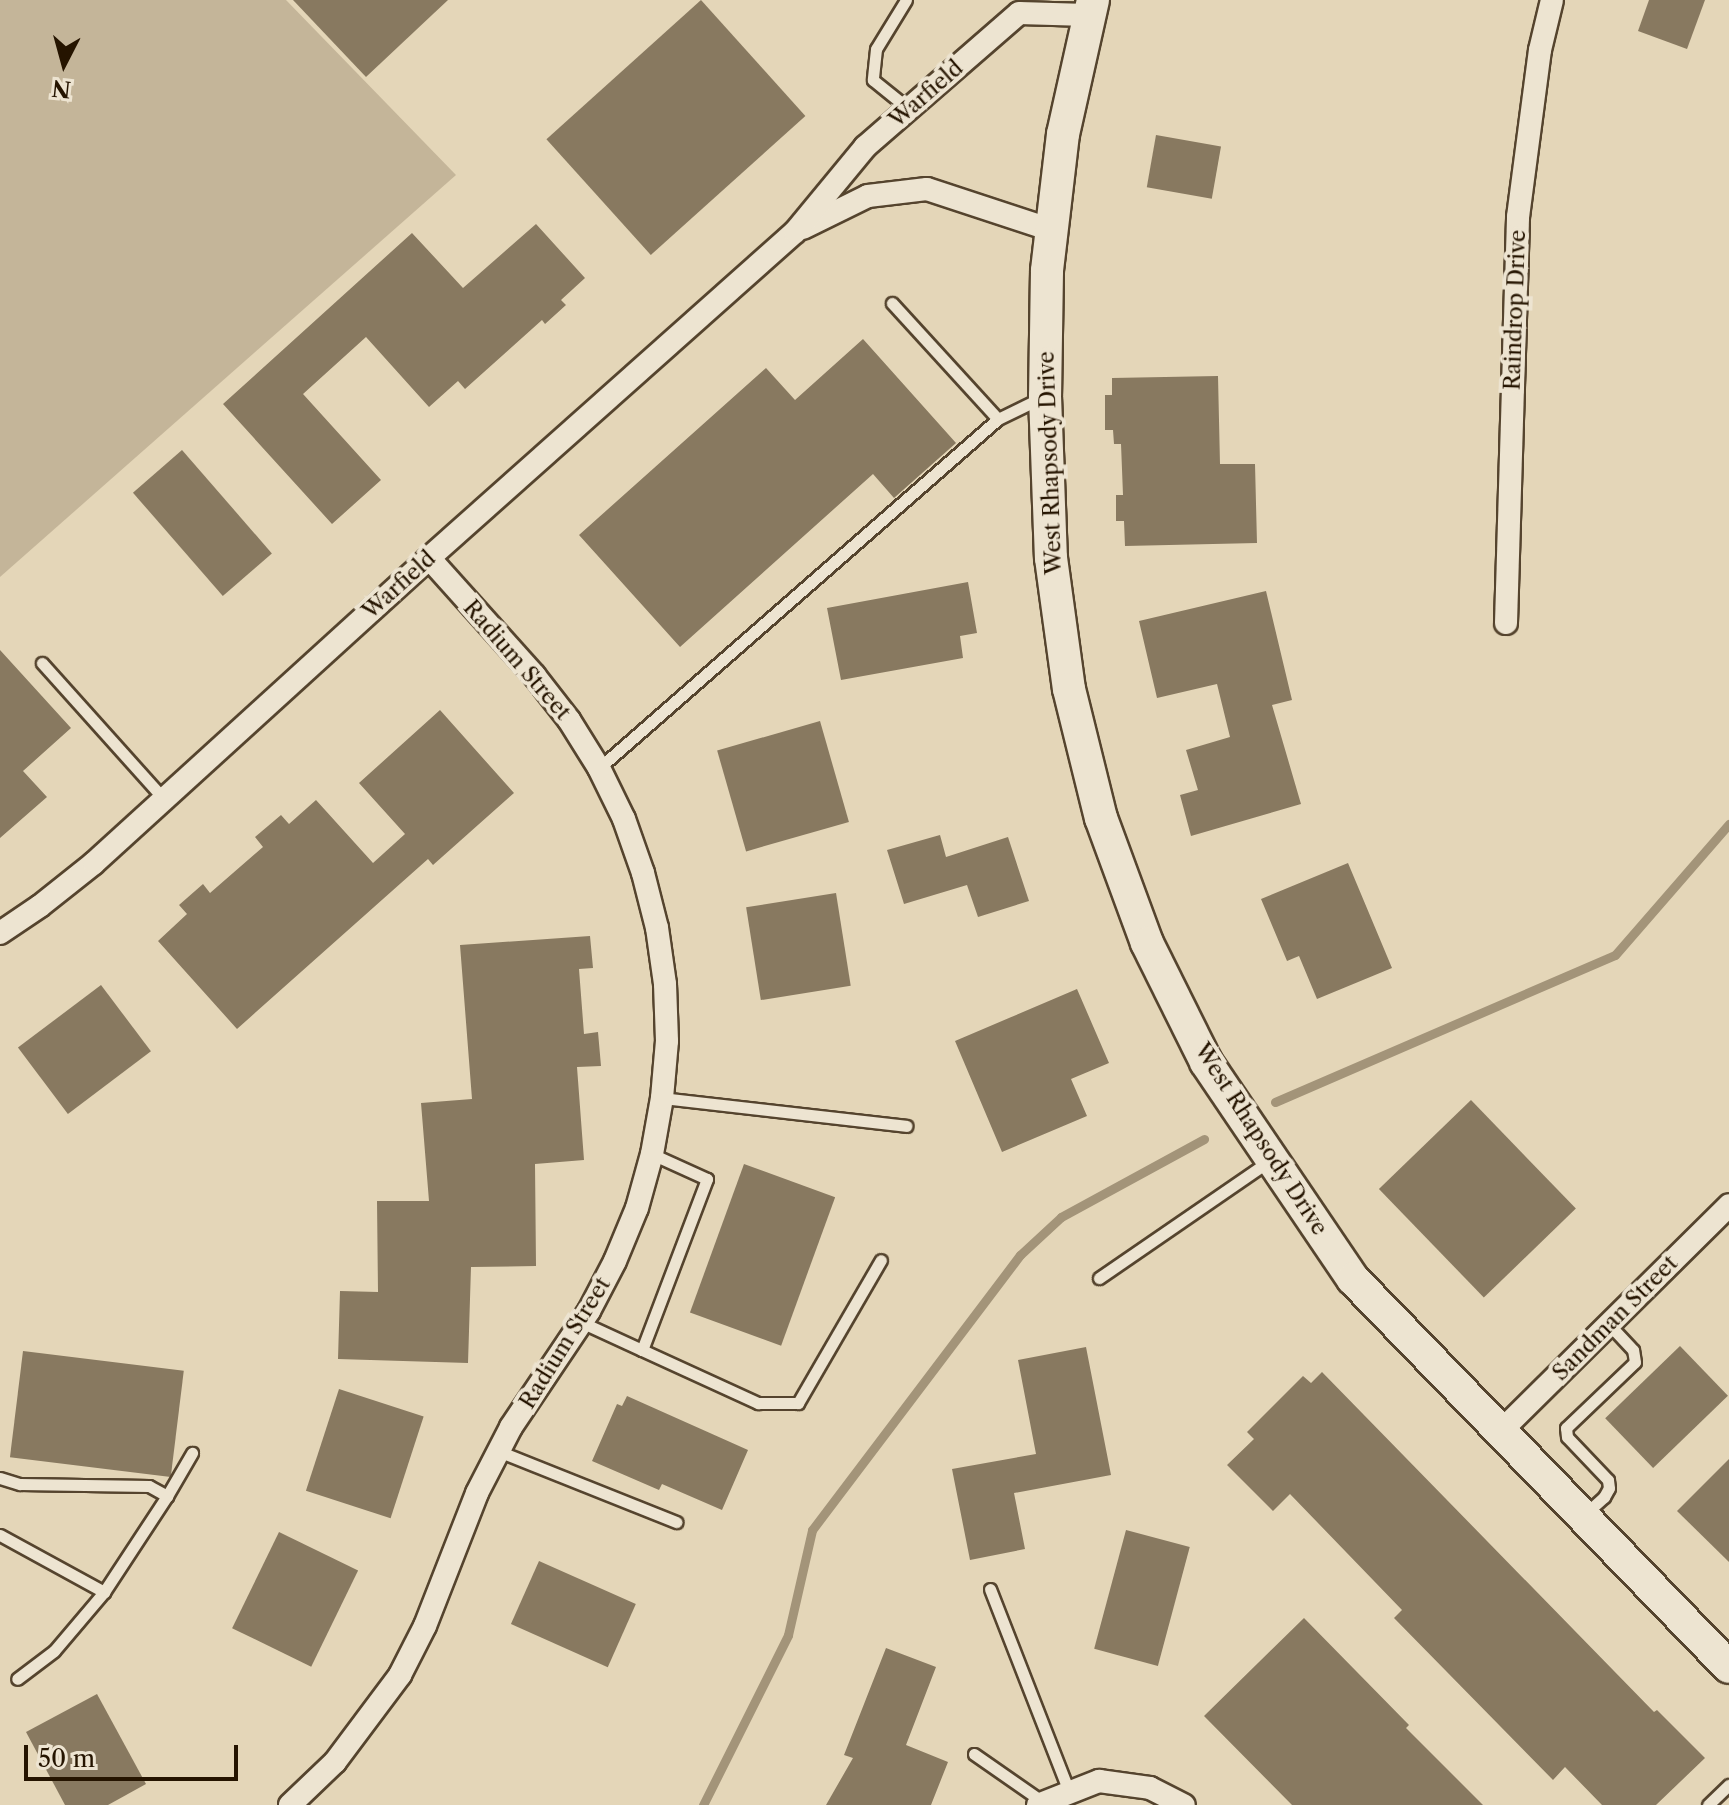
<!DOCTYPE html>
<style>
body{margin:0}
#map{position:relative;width:1729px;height:1805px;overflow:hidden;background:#e4d6b8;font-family:"Libre Caslon Text",serif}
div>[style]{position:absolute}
.green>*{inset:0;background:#c4b599}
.stream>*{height:9px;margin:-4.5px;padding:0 4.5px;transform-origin:4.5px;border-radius:4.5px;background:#a39479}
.building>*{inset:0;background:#887960;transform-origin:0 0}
.roads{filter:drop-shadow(2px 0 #55442e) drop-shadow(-2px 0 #55442e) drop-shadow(0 2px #55442e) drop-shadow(0 -2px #55442e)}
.lane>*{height:11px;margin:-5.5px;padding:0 5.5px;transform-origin:5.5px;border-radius:5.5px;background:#ede4d1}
.street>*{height:22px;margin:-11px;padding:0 11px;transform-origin:11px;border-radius:11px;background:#ede4d1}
.secondary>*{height:32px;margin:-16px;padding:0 16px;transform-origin:16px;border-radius:16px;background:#ede4d1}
span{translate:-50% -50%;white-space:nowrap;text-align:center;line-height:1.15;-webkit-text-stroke:8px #ede4d1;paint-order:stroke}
.street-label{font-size:22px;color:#251400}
.north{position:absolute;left:24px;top:24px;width:80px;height:80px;-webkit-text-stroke:6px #ede4d1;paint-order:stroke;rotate:186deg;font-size:22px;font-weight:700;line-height:32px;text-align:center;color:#251400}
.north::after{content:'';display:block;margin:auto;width:28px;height:36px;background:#251400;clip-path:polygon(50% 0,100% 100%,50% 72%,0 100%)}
.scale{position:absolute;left:24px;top:1745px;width:214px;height:36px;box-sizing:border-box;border:4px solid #251400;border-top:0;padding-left:10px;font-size:24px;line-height:28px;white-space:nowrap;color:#251400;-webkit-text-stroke:6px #ede4d1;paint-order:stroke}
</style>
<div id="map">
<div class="green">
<div style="clip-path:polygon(0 0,286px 0,456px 175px,0 577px)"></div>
</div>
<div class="stream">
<div style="left:1275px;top:1102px;width:370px;rotate:-23.4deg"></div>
<div style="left:1615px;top:955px;width:174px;rotate:-49deg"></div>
<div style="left:703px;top:1805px;width:190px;rotate:-63.4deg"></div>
<div style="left:788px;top:1635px;width:108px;rotate:-77.1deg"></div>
<div style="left:812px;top:1530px;width:345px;rotate:-52.9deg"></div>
<div style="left:1020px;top:1255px;width:56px;rotate:-42.8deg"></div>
<div style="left:1061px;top:1217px;width:163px;rotate:-28.6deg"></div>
</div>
<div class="building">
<div style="clip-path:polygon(293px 0,448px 0,366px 77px)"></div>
<div style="left:701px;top:0;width:156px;height:208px;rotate:48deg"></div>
<div style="clip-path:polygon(1649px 0,1705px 0,1687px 49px,1638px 31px)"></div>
<div style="left:1156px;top:135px;width:66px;height:53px;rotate:10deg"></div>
<div style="clip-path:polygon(536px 224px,585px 278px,561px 300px,566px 305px,545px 324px,542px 320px,465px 389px,458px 381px,429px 407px,366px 337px,303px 394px,381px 480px,332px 524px,223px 404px,412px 233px,463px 288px)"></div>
<div style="clip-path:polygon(863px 339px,956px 443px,894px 498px,873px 474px,680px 647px,579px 535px,766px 368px,795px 400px)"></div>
<div style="clip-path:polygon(1218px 376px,1220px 464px,1255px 464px,1257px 543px,1125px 546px,1124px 521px,1116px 521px,1116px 495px,1123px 495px,1121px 444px,1114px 444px,1113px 430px,1105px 430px,1105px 395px,1112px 395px,1112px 378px)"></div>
<div style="left:182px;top:450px;width:137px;height:65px;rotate:49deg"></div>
<div style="clip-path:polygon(968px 582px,977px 633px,960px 636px,963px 658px,841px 680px,827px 608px)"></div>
<div style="clip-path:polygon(1266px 591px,1292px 700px,1272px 705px,1301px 804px,1191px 836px,1180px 795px,1198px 790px,1186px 750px,1230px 737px,1217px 684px,1157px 698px,1139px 621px)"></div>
<div style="clip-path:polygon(0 650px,71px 728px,23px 771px,47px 797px,0 838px)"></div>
<div style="clip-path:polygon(440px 710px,514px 793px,433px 865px,428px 859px,237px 1029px,158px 941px,187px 914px,179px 905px,203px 884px,210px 893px,263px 847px,255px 837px,281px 815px,289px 824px,316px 800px,373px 863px,405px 834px,359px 783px)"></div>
<div style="left:820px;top:721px;width:105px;height:107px;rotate:74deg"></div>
<div style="clip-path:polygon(940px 835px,946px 857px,1008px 837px,1029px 901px,978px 917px,967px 885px,904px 904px,887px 850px)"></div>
<div style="clip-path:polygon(1348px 863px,1392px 968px,1317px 999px,1299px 956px,1287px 961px,1261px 899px)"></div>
<div style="left:836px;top:893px;width:94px;height:91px;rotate:81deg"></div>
<div style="clip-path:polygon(590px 936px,593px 968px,579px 969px,584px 1034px,598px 1032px,601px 1066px,577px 1067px,584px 1160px,535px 1164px,536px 1266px,471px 1267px,468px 1363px,338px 1359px,340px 1291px,378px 1292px,377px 1201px,429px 1201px,421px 1103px,472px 1099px,460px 945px)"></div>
<div style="left:101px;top:985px;width:83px;height:104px;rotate:53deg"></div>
<div style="clip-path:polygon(1077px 989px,1109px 1063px,1071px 1079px,1087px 1116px,1002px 1152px,955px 1041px)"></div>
<div style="left:1471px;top:1100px;width:151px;height:128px;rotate:46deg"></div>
<div style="left:744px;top:1164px;width:97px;height:158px;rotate:20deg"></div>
<div style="left:1680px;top:1346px;width:69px;height:104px;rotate:46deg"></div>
<div style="clip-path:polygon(1086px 1347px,1111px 1475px,1014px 1493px,1025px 1549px,970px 1560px,952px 1469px,1036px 1454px,1018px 1360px)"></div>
<div style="left:23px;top:1351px;width:162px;height:107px;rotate:7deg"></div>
<div style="clip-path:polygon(1322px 1372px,1654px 1712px,1657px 1710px,1705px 1758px,1656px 1805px,1602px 1805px,1565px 1767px,1553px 1780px,1394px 1618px,1402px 1610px,1290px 1494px,1273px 1511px,1227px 1465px,1254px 1439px,1247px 1432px,1303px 1376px,1311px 1383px)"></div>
<div style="left:339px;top:1389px;width:89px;height:107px;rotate:18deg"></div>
<div style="clip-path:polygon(627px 1396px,748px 1450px,722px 1510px,662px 1484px,659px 1490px,592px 1461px,617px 1404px,622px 1406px)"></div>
<div style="clip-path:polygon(1729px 1459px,1729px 1562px,1677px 1511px)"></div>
<div style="left:1126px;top:1530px;width:66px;height:123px;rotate:15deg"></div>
<div style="left:279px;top:1532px;width:88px;height:107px;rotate:26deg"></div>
<div style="left:539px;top:1561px;width:106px;height:69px;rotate:24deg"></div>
<div style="clip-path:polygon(1304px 1618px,1409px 1725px,1406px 1728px,1483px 1805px,1292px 1805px,1204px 1716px)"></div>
<div style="clip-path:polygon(886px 1648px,936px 1667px,906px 1745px,948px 1762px,931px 1805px,826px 1805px,853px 1758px,844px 1755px)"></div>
<div style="clip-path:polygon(97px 1694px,146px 1784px,108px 1805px,65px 1805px,26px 1732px)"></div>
</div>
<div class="roads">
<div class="lane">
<div style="left:906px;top:0;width:57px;rotate:121.5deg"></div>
<div style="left:876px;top:49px;width:31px;rotate:96deg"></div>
<div style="left:873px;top:80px;width:46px;rotate:38.9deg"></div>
<div style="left:892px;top:303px;width:157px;rotate:47.6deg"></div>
<div style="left:42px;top:663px;width:183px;rotate:48.1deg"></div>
<div style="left:599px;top:768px;width:530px;rotate:-41.18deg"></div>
<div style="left:998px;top:419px;width:48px;rotate:-26deg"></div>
<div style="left:662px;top:1098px;width:246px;rotate:6.5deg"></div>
<div style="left:1099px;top:1278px;width:205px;rotate:-34.5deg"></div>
<div style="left:581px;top:1322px;width:67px;rotate:24.7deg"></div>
<div style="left:642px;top:1350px;width:183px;rotate:-69.2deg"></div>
<div style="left:707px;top:1179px;width:60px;rotate:-155.6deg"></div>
<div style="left:642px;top:1350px;width:128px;rotate:24.6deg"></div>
<div style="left:758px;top:1403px;width:40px"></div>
<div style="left:798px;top:1403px;width:165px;rotate:-59.9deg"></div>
<div style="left:498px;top:1451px;width:192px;rotate:21.7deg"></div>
<div style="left:0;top:1478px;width:21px;rotate:17deg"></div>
<div style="left:20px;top:1484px;width:129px;rotate:0.9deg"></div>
<div style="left:149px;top:1486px;width:21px;rotate:29deg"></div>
<div style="left:167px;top:1496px;width:115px;rotate:123.3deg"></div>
<div style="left:167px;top:1496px;width:50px;rotate:-59.8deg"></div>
<div style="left:1584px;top:1515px;width:27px;rotate:-42deg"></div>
<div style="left:1604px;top:1497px;width:10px;rotate:-61deg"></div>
<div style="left:1609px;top:1488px;width:8px;rotate:-97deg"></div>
<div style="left:1608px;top:1480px;width:59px;rotate:-133.6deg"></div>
<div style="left:1567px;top:1437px;width:9px;rotate:-96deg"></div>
<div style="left:1566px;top:1428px;width:95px;rotate:-43.7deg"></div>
<div style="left:1635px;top:1362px;width:12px;rotate:-99deg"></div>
<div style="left:1633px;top:1350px;width:35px;rotate:-133deg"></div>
<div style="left:0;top:1535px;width:119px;rotate:28.7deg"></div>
<div style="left:104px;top:1592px;width:77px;rotate:130.3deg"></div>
<div style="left:54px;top:1651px;width:46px;rotate:142.9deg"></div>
<div style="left:990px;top:1589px;width:218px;rotate:68.7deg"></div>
<div style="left:974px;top:1754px;width:84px;rotate:34.8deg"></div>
<div style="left:1708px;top:1805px;width:29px;rotate:-44deg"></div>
</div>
<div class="street">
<div style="left:803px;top:228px;width:72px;rotate:-26.2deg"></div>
<div style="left:868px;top:196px;width:59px;rotate:-6.8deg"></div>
<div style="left:927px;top:189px;width:132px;rotate:18.2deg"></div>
<div style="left:1506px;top:623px;width:406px;rotate:-88.3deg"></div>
<div style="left:1518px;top:217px;width:168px;rotate:-82.5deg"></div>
<div style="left:1540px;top:50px;width:51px;rotate:-76.5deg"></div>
<div style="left:0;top:933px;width:48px;rotate:-34deg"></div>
<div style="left:40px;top:906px;width:69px;rotate:-38.5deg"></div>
<div style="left:94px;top:863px;width:453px;rotate:-42.3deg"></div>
<div style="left:429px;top:558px;width:490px;rotate:-41.7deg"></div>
<div style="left:795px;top:232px;width:110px;rotate:-50.5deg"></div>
<div style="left:865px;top:147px;width:204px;rotate:-41deg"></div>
<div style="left:1019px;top:13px;width:68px;rotate:1.7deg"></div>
<div style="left:1501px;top:1431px;width:321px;rotate:-44.7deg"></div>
<div style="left:290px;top:1805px;width:62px;rotate:-43.7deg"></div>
<div style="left:335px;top:1762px;width:109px;rotate:-53.2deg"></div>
<div style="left:400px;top:1675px;width:55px;rotate:-63deg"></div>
<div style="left:425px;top:1626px;width:143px;rotate:-68.6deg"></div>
<div style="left:477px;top:1493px;width:74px;rotate:-62.7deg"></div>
<div style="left:511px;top:1427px;width:140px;rotate:-56.1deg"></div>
<div style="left:589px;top:1311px;width:56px;rotate:-62.5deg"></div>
<div style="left:615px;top:1261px;width:57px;rotate:-67.5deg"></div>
<div style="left:637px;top:1208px;width:56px;rotate:-74.5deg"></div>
<div style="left:652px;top:1154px;width:57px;rotate:-79.9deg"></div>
<div style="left:662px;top:1098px;width:57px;rotate:-85deg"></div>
<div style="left:667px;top:1041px;width:57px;rotate:-92deg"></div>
<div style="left:665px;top:984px;width:57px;rotate:-98.1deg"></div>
<div style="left:657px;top:928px;width:57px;rotate:-104.3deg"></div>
<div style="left:643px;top:873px;width:57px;rotate:-109.4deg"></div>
<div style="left:624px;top:819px;width:57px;rotate:-116.1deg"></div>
<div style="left:599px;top:768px;width:57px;rotate:-122deg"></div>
<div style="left:569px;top:720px;width:57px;rotate:-127.9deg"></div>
<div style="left:534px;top:675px;width:157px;rotate:-131.9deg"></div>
<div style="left:1038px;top:1805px;width:66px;rotate:-21.5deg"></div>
<div style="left:1099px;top:1781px;width:51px;rotate:7.8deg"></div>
<div style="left:1150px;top:1788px;width:38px;rotate:27deg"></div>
</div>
<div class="secondary">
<div style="left:1093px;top:0;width:137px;rotate:102.6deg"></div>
<div style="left:1063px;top:134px;width:138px;rotate:96.7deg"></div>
<div style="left:1047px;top:271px;width:125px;rotate:90.9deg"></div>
<div style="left:1045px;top:396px;width:162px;rotate:87.9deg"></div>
<div style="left:1051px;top:558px;width:132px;rotate:82.2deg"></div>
<div style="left:1069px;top:689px;width:133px;rotate:76.1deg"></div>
<div style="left:1101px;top:818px;width:133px;rotate:69.8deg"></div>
<div style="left:1147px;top:943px;width:133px;rotate:63.6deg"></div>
<div style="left:1206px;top:1062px;width:262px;rotate:55.9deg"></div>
<div style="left:1353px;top:1279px;width:540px;rotate:45.9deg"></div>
</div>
</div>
<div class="street-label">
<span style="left:926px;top:94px;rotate:-41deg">Warfield</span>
<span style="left:1515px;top:310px;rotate:-88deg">Raindrop Drive</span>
<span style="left:1050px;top:463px;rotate:-92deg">West Rhapsody Drive</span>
<span style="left:399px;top:585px;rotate:-42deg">Warfield</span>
<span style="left:517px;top:660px;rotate:49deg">Radium Street</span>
<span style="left:1261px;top:1139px;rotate:57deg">West Rhapsody Drive</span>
<span style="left:1615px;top:1318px;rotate:-45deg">Sandman Street</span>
<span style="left:565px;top:1343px;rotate:-58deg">Radium Street</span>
</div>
<div class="north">N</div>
<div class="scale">50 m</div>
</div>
